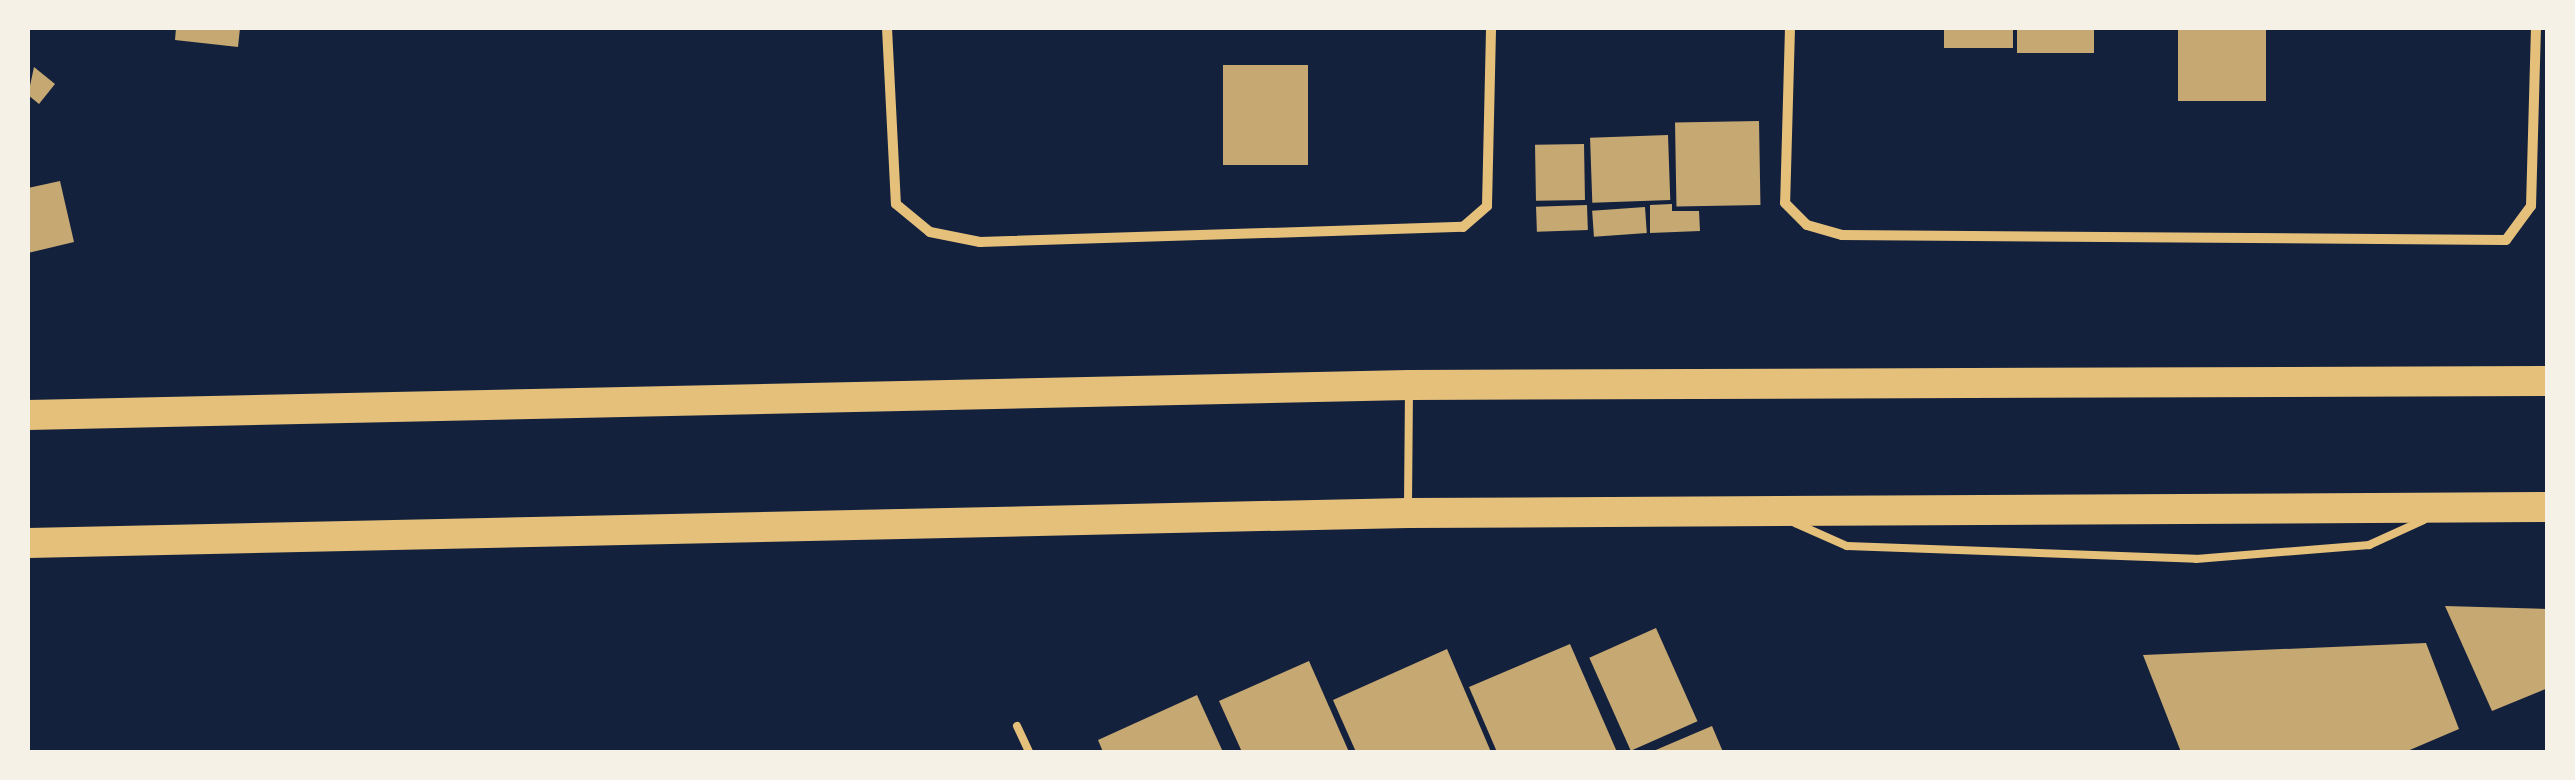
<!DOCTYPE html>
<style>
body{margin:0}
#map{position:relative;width:2575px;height:780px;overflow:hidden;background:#14213d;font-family:"Source Sans 3",sans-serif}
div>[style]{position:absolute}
.building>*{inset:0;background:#c6a872;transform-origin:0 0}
.service>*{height:8px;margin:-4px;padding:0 4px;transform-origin:4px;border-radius:4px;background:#e5c07b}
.minor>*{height:10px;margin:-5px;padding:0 5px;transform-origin:5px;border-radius:5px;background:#e5c07b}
.motorway>*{height:30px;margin:-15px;padding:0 15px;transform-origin:15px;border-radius:15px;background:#e5c07b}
span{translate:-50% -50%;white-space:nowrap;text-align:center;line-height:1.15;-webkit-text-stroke:10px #f6f1e7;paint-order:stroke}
.frame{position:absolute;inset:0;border:30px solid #f6f1e7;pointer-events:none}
</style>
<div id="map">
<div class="building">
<div style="clip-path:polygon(176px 28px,240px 28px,238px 47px,175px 40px)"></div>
<div style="left:1944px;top:28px;width:69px;height:20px"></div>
<div style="left:2017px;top:28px;width:77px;height:25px"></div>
<div style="left:2178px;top:28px;width:88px;height:73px"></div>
<div style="left:1223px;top:65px;width:85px;height:100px"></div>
<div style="clip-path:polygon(34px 67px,55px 84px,39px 104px,28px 95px)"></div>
<div style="left:1759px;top:121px;width:84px;height:84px;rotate:89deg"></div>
<div style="left:1668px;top:135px;width:65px;height:78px;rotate:88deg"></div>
<div style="left:1584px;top:144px;width:56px;height:49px;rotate:89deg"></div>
<div style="clip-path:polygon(60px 181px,74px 242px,28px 253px,28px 188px)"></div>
<div style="clip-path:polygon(1672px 204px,1672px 211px,1699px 211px,1700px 231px,1650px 233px,1650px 205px)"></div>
<div style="left:1587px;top:205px;width:25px;height:51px;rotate:88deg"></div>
<div style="left:1645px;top:207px;width:26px;height:53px;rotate:86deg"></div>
<div style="clip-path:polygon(2445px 606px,2548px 609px,2548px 688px,2492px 711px)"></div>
<div style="left:1656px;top:628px;width:102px;height:73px;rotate:66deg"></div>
<div style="clip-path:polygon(2426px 643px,2459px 729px,2405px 752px,2181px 752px,2143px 655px)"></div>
<div style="clip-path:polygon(1570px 644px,1617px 752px,1497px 752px,1469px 687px)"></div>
<div style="clip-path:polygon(1447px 649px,1491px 752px,1356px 752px,1333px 700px)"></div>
<div style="clip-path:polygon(1309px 661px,1349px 752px,1242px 752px,1219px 701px)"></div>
<div style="clip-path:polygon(1197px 695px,1223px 752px,1103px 752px,1098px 740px)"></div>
<div style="clip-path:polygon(1712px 726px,1723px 752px,1651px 752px)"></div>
</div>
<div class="service">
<div style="left:1408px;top:504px;width:111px;rotate:-89.5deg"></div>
<div style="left:1795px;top:523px;width:57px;rotate:23.9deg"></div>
<div style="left:1847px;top:546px;width:349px;rotate:2.1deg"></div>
<div style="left:2196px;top:559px;width:174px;rotate:-4.6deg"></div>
<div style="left:2369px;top:545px;width:60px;rotate:-24.4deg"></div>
<div style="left:1017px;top:726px;width:29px;rotate:65deg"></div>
</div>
<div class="minor">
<div style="left:887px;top:28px;width:176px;rotate:87.1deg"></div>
<div style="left:896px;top:204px;width:44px;rotate:39.5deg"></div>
<div style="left:930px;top:232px;width:51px;rotate:11.3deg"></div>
<div style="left:980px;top:242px;width:483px;rotate:-1.8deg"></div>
<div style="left:1463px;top:227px;width:32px;rotate:-41deg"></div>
<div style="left:1487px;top:206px;width:178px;rotate:-88.7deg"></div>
<div style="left:1790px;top:28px;width:175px;rotate:91.6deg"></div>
<div style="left:1785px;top:203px;width:31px;rotate:45deg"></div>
<div style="left:1807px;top:225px;width:36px;rotate:16deg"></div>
<div style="left:1842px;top:235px;width:664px;rotate:0.43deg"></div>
<div style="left:2506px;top:240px;width:42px;rotate:-53.7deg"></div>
<div style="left:2531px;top:206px;width:178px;rotate:-88.4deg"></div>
</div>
<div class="motorway">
<div style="left:28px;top:415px;width:1381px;rotate:-1.24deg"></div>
<div style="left:1409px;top:385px;width:1139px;rotate:-0.2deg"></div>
<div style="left:28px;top:543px;width:1380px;rotate:-1.25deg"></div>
<div style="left:1408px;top:513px;width:1140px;rotate:-0.3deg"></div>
</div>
<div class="frame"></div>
</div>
